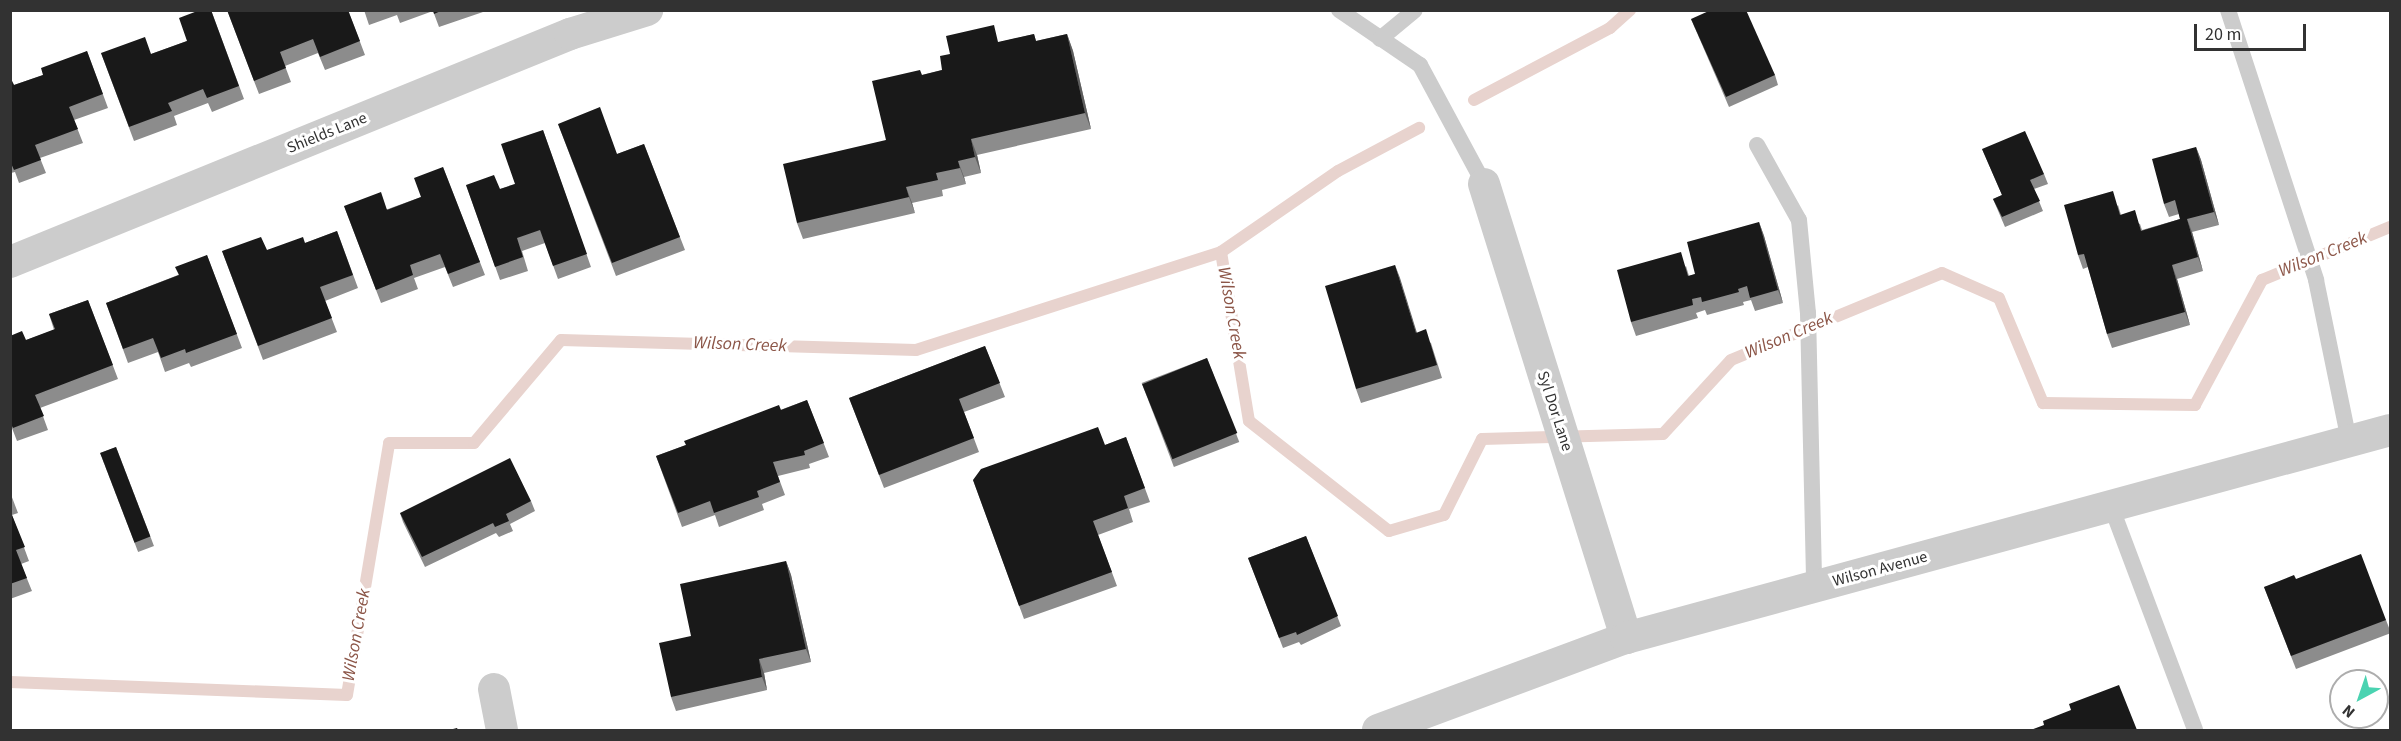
<!DOCTYPE html>
<style>
body{margin:0}
#map{position:relative;width:2401px;height:741px;overflow:hidden;background:#fff;font-family:"Source Sans 3",sans-serif}
div>[style]{position:absolute}
.stream>*{height:12px;margin:-6px;padding:0 6px;transform-origin:6px;border-radius:6px;background:#e8d3ce}
.service>*{height:16px;margin:-8px;padding:0 8px;transform-origin:8px;border-radius:8px;background:#ccc}
.minor>*{height:32px;margin:-16px;padding:0 16px;transform-origin:16px;border-radius:16px;background:#ccc}
.wall>*{inset:0;background:#8c8c8c;transform-origin:0 0}
.shaded-wall>*{inset:0;background:#5e5e5e}
.building>*{inset:0;background:#191919;transform-origin:0 0}
span{translate:-50% -50%;white-space:nowrap;text-align:center;line-height:1.15;-webkit-text-stroke:6px #fff;paint-order:stroke}
.street-label{font-size:16px;color:#323232}
.water-label{font-size:18px;color:#8c5648;font-style:italic}
.frame{position:absolute;inset:0;border:12px solid #323232;pointer-events:none}
.north{position:absolute;left:2329px;top:669px;width:60px;height:60px;box-sizing:border-box;background:#fff;border:2px solid #adadad;border-radius:50%;rotate:220deg;font-size:16px;font-weight:700;line-height:24px;text-align:center;color:#323232}
.north::after{content:'';display:block;margin:auto;width:21px;height:27px;background:#4ad3b1;clip-path:polygon(50% 0,100% 100%,50% 72%,0 100%)}
.scale{position:absolute;left:2194px;top:24px;width:112px;height:27px;box-sizing:border-box;border:3px solid #323232;border-top:0;padding-left:8px;font-size:18px;line-height:21px;white-space:nowrap;color:#323232;-webkit-text-stroke:4px #fff;paint-order:stroke}
</style>
<div id="map">
<div class="stream">
<div style="left:1474px;top:100px;width:154px;rotate:-27.9deg"></div>
<div style="left:1610px;top:28px;width:27px;rotate:-42deg"></div>
<div style="left:1221px;top:252px;width:142px;rotate:-34.7deg"></div>
<div style="left:1338px;top:171px;width:92px;rotate:-28deg"></div>
<div style="left:10px;top:682px;width:337px;rotate:2.2deg"></div>
<div style="left:347px;top:695px;width:255px;rotate:-80.5deg"></div>
<div style="left:389px;top:443px;width:85px"></div>
<div style="left:474px;top:443px;width:135px;rotate:-49.8deg"></div>
<div style="left:561px;top:340px;width:355px;rotate:1.6deg"></div>
<div style="left:916px;top:350px;width:320px;rotate:-17.8deg"></div>
<div style="left:1221px;top:252px;width:171px;rotate:80.6deg"></div>
<div style="left:1249px;top:421px;width:178px;rotate:38.2deg"></div>
<div style="left:1389px;top:531px;width:57px;rotate:-16.2deg"></div>
<div style="left:1444px;top:515px;width:85px;rotate:-63.4deg"></div>
<div style="left:1482px;top:439px;width:181px;rotate:-1.6deg"></div>
<div style="left:1663px;top:434px;width:100px;rotate:-47.4deg"></div>
<div style="left:1731px;top:360px;width:228px;rotate:-22.4deg"></div>
<div style="left:1942px;top:273px;width:62px;rotate:23.7deg"></div>
<div style="left:1999px;top:298px;width:114px;rotate:67.3deg"></div>
<div style="left:2043px;top:403px;width:152px;rotate:0.8deg"></div>
<div style="left:2195px;top:405px;width:142px;rotate:-61.8deg"></div>
<div style="left:2262px;top:280px;width:139px;rotate:-22.5deg"></div>
</div>
<div class="service">
<div style="left:1339px;top:10px;width:98px;rotate:34.2deg"></div>
<div style="left:1420px;top:65px;width:135px;rotate:61.7deg"></div>
<div style="left:2228px;top:10px;width:284px;rotate:71.9deg"></div>
<div style="left:2316px;top:280px;width:164px;rotate:78.4deg"></div>
<div style="left:1380px;top:39px;width:45px;rotate:-39.6deg"></div>
<div style="left:1757px;top:145px;width:86px;rotate:60.8deg"></div>
<div style="left:1799px;top:220px;width:93px;rotate:84.5deg"></div>
<div style="left:1808px;top:313px;width:274px;rotate:88.7deg"></div>
<div style="left:2111px;top:506px;width:239px;rotate:69.4deg"></div>
</div>
<div class="minor">
<div style="left:1484px;top:184px;width:476px;rotate:72.6deg"></div>
<div style="left:10px;top:262px;width:605px;rotate:-22.15deg"></div>
<div style="left:570px;top:34px;width:81px;rotate:-17.3deg"></div>
<div style="left:494px;top:689px;width:42px;rotate:79deg"></div>
<div style="left:1378px;top:730px;width:265px;rotate:-20.4deg"></div>
<div style="left:1626px;top:638px;width:792px;rotate:-15.23deg"></div>
</div>
<div class="wall">
<div style="clip-path:polygon(211px 10px,244px 99px,212px 112px,208px 103px,174px 116px,177px 125px,134px 141px,101px 53px,151px 54px,187px 41px)"></div>
<div style="clip-path:polygon(227px 10px,348px 10px,365px 55px,325px 70px,318px 53px,285px 66px,291px 82px,259px 94px)"></div>
<div style="clip-path:polygon(364px 10px,483px 10px,483px 12px,439px 27px,433px 11px,400px 23px,397px 15px,369px 25px)"></div>
<div style="clip-path:polygon(1691px 19px,1775px 75px,1778px 85px,1729px 107px)"></div>
<div style="clip-path:polygon(1034px 34px,1036px 41px,1067px 34px,1073px 51px,1091px 129px,977px 155px,981px 173px,964px 177px,966px 184px,942px 190px,943px 196px,912px 203px,915px 213px,803px 239px,797px 223px,886px 140px,922px 75px,942px 70px,1000px 42px)"></div>
<div style="clip-path:polygon(87px 51px,108px 108px,74px 120px,83px 143px,40px 158px,46px 173px,19px 183px,15px 172px,11px 173px,10px 171px,10px 77px,14px 85px,43px 75px)"></div>
<div style="clip-path:polygon(558px 124px,617px 154px,644px 144px,685px 250px,616px 276px)"></div>
<div style="clip-path:polygon(543px 130px,591px 267px,558px 279px,545px 243px,522px 251px,528px 271px,500px 280px,466px 185px,500px 189px,515px 184px)"></div>
<div style="clip-path:polygon(2196px 147px,2201px 160px,2219px 225px,2192px 232px,2203px 271px,2177px 279px,2190px 325px,2112px 348px,2107px 334px,2088px 267px,2083px 269px,2078px 255px,2118px 205px,2121px 215px,2140px 224px,2142px 230px,2180px 219px,2179px 214px,2169px 217px,2164px 204px)"></div>
<div style="clip-path:polygon(1982px 149px,2044px 174px,2048px 184px,2034px 189px,2043px 211px,2005px 227px,1993px 199px,2002px 195px)"></div>
<div style="clip-path:polygon(443px 167px,485px 275px,453px 287px,445px 267px,414px 278px,418px 289px,381px 303px,344px 206px,388px 209px,421px 197px)"></div>
<div style="clip-path:polygon(1759px 222px,1764px 236px,1783px 303px,1755px 311px,1751px 300px,1743px 302px,1744px 305px,1707px 315px,1705px 310px,1696px 313px,1698px 318px,1636px 336px,1631px 322px,1686px 266px,1689px 276px,1695px 274px)"></div>
<div style="clip-path:polygon(337px 231px,358px 288px,325px 301px,337px 332px,263px 360px,222px 251px,267px 250px,305px 243px)"></div>
<div style="clip-path:polygon(207px 255px,242px 348px,191px 367px,189px 363px,165px 372px,158px 352px,128px 363px,106px 303px,178px 275px)"></div>
<div style="clip-path:polygon(1395px 265px,1416px 332px,1431px 343px,1442px 378px,1361px 403px,1356px 389px)"></div>
<div style="clip-path:polygon(88px 300px,118px 379px,40px 408px,48px 430px,17px 441px,10px 423px,26px 340px,54px 330px,49px 314px)"></div>
<div style="clip-path:polygon(985px 346px,1005px 397px,964px 412px,979px 452px,884px 488px,849px 398px)"></div>
<div style="left:1207px;top:358px;width:90px;height:70px;rotate:69deg"></div>
<div style="clip-path:polygon(807px 400px,829px 457px,809px 464px,810px 468px,778px 476px,785px 495px,762px 504px,764px 510px,719px 527px,715px 515px,682px 527px,656px 456px)"></div>
<div style="clip-path:polygon(1126px 437px,1150px 502px,1129px 509px,1133px 522px,1098px 535px,1117px 586px,1024px 619px,973px 480px,1105px 445px)"></div>
<div style="left:116px;top:447px;width:106px;height:17px;rotate:69deg"></div>
<div style="clip-path:polygon(10px 492px,18px 513px,12px 515px,29px 561px,21px 564px,32px 591px,10px 599px)"></div>
<div style="clip-path:polygon(531px 501px,535px 511px,510px 524px,513px 531px,499px 537px,496px 533px,425px 567px,403px 522px,400px 513px)"></div>
<div style="clip-path:polygon(1306px 536px,1341px 626px,1301px 645px,1299px 642px,1283px 648px,1248px 558px)"></div>
<div style="clip-path:polygon(786px 561px,791px 575px,811px 662px,764px 673px,767px 690px,676px 711px,671px 697px,691px 636px)"></div>
<div style="clip-path:polygon(2296px 579px,2386px 620px,2391px 633px,2296px 669px,2264px 587px)"></div>
</div>
<div class="shaded-wall">
<div style="clip-path:polygon(1067px 34px,1073px 51px,1091px 129px,1085px 113px)"></div>
<div style="clip-path:polygon(971px 139px,977px 155px,981px 173px,975px 157px)"></div>
<div style="clip-path:polygon(2196px 147px,2201px 160px,2219px 225px,2214px 212px)"></div>
<div style="clip-path:polygon(958px 161px,964px 177px,966px 184px,960px 168px)"></div>
<div style="clip-path:polygon(906px 187px,912px 203px,915px 213px,909px 197px)"></div>
<div style="clip-path:polygon(2187px 219px,2192px 232px,2203px 271px,2198px 257px)"></div>
<div style="clip-path:polygon(1759px 222px,1764px 236px,1783px 303px,1778px 290px)"></div>
<div style="clip-path:polygon(1395px 265px,1400px 278px,1421px 346px,1416px 333px)"></div>
<div style="clip-path:polygon(2172px 265px,2177px 279px,2190px 325px,2185px 312px)"></div>
<div style="clip-path:polygon(786px 561px,791px 575px,811px 662px,806px 649px)"></div>
<div style="clip-path:polygon(759px 659px,764px 673px,767px 690px,762px 677px)"></div>
</div>
<div class="building">
<div style="clip-path:polygon(200px 10px,211px 10px,239px 86px,207px 98px,203px 89px,168px 103px,172px 111px,129px 127px,101px 53px,145px 37px,151px 54px,187px 41px,179px 18px)"></div>
<div style="clip-path:polygon(227px 10px,348px 10px,360px 41px,320px 57px,313px 39px,280px 52px,286px 68px,254px 81px)"></div>
<div style="clip-path:polygon(433px 10px,443px 10px,434px 14px)"></div>
<div style="clip-path:polygon(1711px 10px,1746px 10px,1775px 75px,1726px 97px,1691px 19px)"></div>
<div style="clip-path:polygon(994px 25px,998px 42px,1034px 34px,1036px 41px,1067px 34px,1085px 113px,971px 139px,975px 157px,958px 161px,960px 168px,936px 173px,938px 180px,906px 187px,909px 197px,797px 223px,783px 164px,886px 140px,872px 81px,920px 70px,922px 75px,942px 70px,940px 56px,950px 54px,946px 36px)"></div>
<div style="clip-path:polygon(87px 51px,103px 94px,69px 107px,78px 129px,35px 145px,41px 160px,14px 170px,10px 161px,10px 77px,14px 85px,43px 75px,41px 68px)"></div>
<div style="clip-path:polygon(600px 107px,617px 154px,644px 144px,680px 237px,612px 263px,558px 124px)"></div>
<div style="clip-path:polygon(543px 130px,587px 254px,553px 266px,540px 230px,517px 238px,523px 257px,495px 267px,466px 185px,494px 175px,500px 189px,515px 184px,501px 144px)"></div>
<div style="clip-path:polygon(2025px 131px,2044px 174px,2030px 180px,2040px 201px,2002px 217px,1993px 199px,2002px 195px,1982px 149px)"></div>
<div style="clip-path:polygon(2196px 147px,2214px 212px,2187px 219px,2198px 257px,2172px 265px,2185px 312px,2107px 334px,2084px 254px,2078px 255px,2064px 205px,2113px 191px,2120px 215px,2135px 210px,2141px 231px,2180px 219px,2175px 200px,2164px 204px,2152px 159px)"></div>
<div style="clip-path:polygon(443px 167px,480px 262px,448px 274px,440px 254px,410px 265px,413px 275px,376px 290px,344px 206px,381px 192px,387px 210px,421px 197px,414px 178px)"></div>
<div style="clip-path:polygon(1759px 222px,1778px 290px,1750px 298px,1747px 286px,1738px 289px,1739px 292px,1702px 302px,1701px 297px,1692px 299px,1693px 305px,1631px 322px,1617px 270px,1681px 252px,1688px 276px,1695px 274px,1687px 242px)"></div>
<div style="clip-path:polygon(337px 231px,353px 275px,320px 287px,332px 318px,258px 346px,222px 251px,261px 237px,267px 250px,303px 237px,305px 243px)"></div>
<div style="clip-path:polygon(207px 255px,237px 334px,186px 353px,185px 349px,161px 358px,153px 338px,123px 349px,106px 303px,179px 275px,175px 267px)"></div>
<div style="clip-path:polygon(1395px 265px,1416px 333px,1426px 329px,1437px 365px,1356px 389px,1325px 286px)"></div>
<div style="clip-path:polygon(88px 300px,113px 365px,35px 395px,44px 416px,13px 428px,10px 422px,10px 336px,22px 331px,26px 340px,55px 329px,49px 314px)"></div>
<div style="clip-path:polygon(985px 346px,1000px 383px,959px 399px,974px 438px,879px 475px,849px 398px)"></div>
<div style="left:1207px;top:358px;width:81px;height:70px;rotate:68deg"></div>
<div style="clip-path:polygon(807px 400px,824px 443px,804px 451px,805px 455px,773px 462px,780px 482px,757px 491px,759px 497px,714px 513px,710px 501px,678px 513px,656px 456px,686px 445px,684px 441px,779px 405px,781px 410px)"></div>
<div style="clip-path:polygon(1098px 427px,1105px 445px,1126px 437px,1145px 488px,1124px 496px,1128px 508px,1093px 521px,1112px 572px,1019px 606px,973px 480px,981px 469px)"></div>
<div style="left:116px;top:447px;width:96px;height:17px;rotate:69deg"></div>
<div style="clip-path:polygon(510px 458px,531px 501px,506px 514px,509px 521px,495px 527px,493px 523px,422px 557px,400px 513px)"></div>
<div style="clip-path:polygon(10px 510px,25px 547px,16px 550px,27px 578px,10px 584px)"></div>
<div style="clip-path:polygon(1306px 536px,1338px 616px,1297px 635px,1296px 632px,1279px 638px,1248px 558px)"></div>
<div style="clip-path:polygon(2361px 554px,2386px 620px,2291px 656px,2264px 587px,2294px 575px,2296px 579px)"></div>
<div style="clip-path:polygon(786px 561px,806px 649px,759px 659px,762px 677px,671px 697px,659px 643px,691px 636px,680px 584px)"></div>
<div style="clip-path:polygon(2119px 685px,2137px 730px,2031px 730px,2044px 725px,2043px 721px,2071px 710px,2069px 704px)"></div>
<div style="clip-path:polygon(457px 728px,458px 730px,449px 730px)"></div>
</div>
<div class="street-label">
<span style="left:327px;top:133px;rotate:-22deg">Shields Lane</span>
<span style="left:1555px;top:411px;rotate:72deg">Syl Dor Lane</span>
<span style="left:1880px;top:569px;rotate:-15deg">Wilson Avenue</span>
</div>
<div class="water-label">
<span style="left:2323px;top:255px;rotate:-22deg">Wilson Creek</span>
<span style="left:1231px;top:313px;rotate:80deg">Wilson Creek</span>
<span style="left:1789px;top:336px;rotate:-23deg">Wilson Creek</span>
<span style="left:740px;top:345px;rotate:2deg">Wilson Creek</span>
<span style="left:357px;top:635px;rotate:-80deg">Wilson Creek</span>
</div>
<div class="frame"></div>
<div class="north">N</div>
<div class="scale">20 m</div>
</div>
